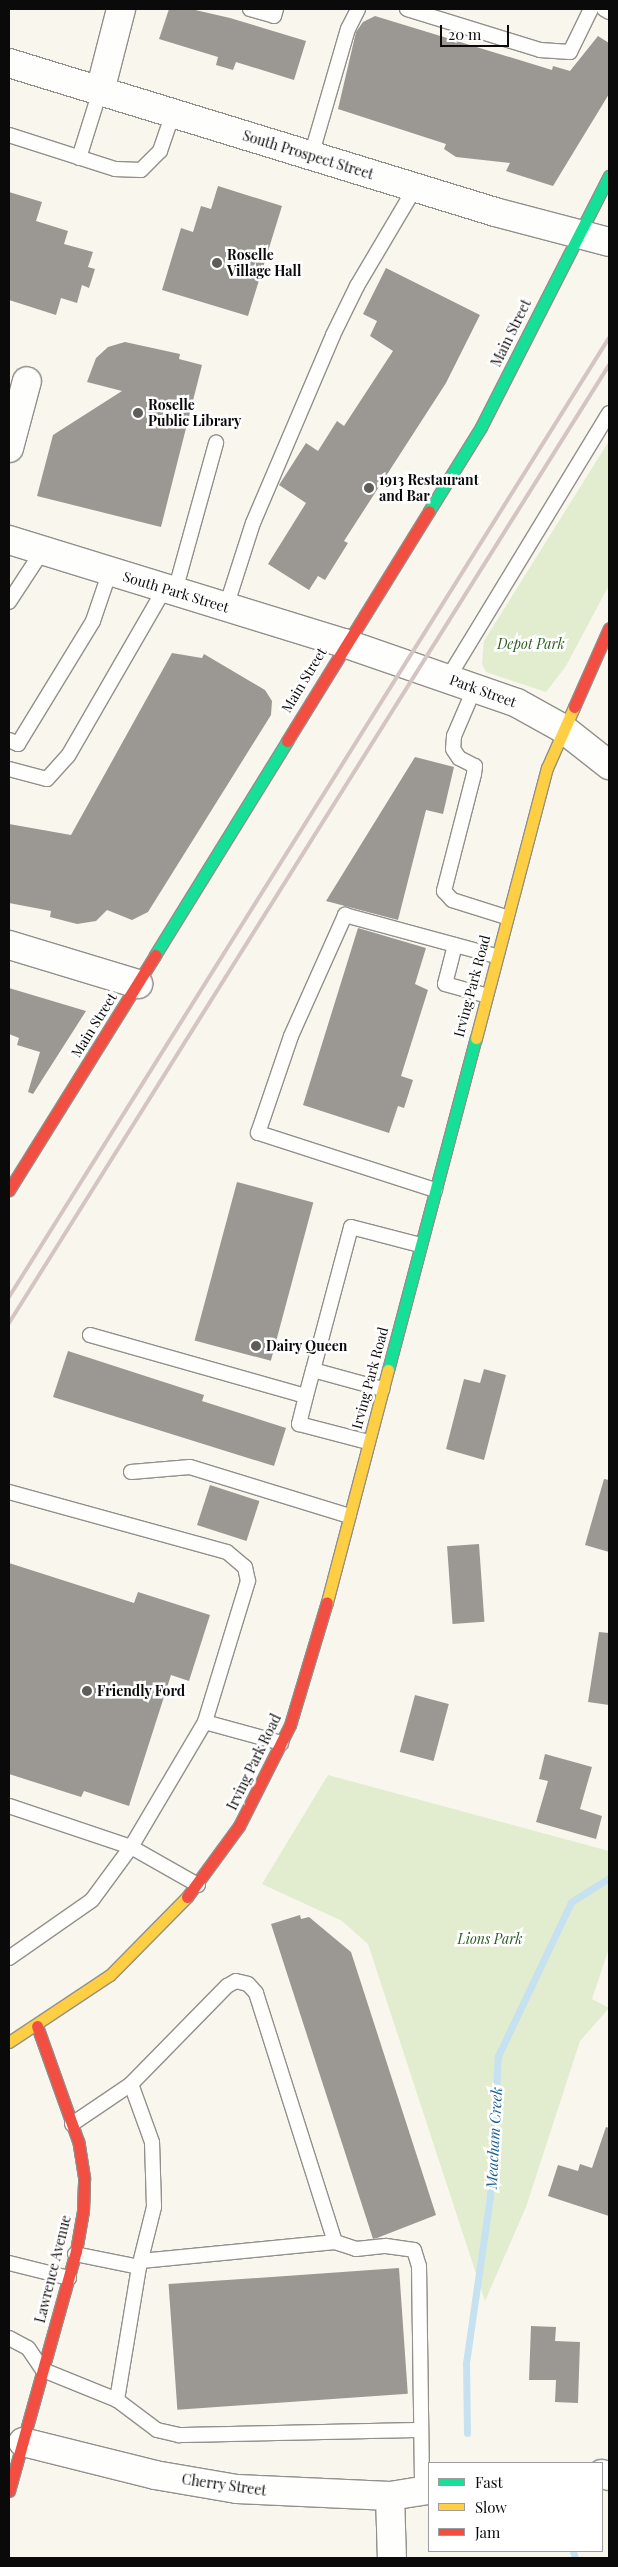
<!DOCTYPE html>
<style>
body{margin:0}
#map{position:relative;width:618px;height:2567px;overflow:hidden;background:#f9f6ed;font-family:"Playfair Display",serif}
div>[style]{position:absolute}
.green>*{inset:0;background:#e1edce}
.stream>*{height:7px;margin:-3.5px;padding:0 3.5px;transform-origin:3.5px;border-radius:3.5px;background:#c6e2f0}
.building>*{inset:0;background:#9b9894;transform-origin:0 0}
.roads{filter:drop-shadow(1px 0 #92908c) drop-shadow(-1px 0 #92908c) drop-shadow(0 1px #92908c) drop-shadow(0 -1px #92908c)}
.lane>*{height:14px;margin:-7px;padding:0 7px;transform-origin:7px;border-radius:7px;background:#fefefc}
.street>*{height:28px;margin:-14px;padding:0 14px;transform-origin:14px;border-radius:14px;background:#fefefc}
.fast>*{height:11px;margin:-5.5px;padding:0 5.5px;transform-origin:5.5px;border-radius:5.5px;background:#16e098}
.slow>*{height:11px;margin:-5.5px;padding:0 5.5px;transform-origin:5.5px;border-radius:5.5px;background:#ffcf43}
.jam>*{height:11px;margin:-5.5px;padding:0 5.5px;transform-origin:5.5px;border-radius:5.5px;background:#f24e42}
.rail>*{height:4px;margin:-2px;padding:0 2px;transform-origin:2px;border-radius:2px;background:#d4c4c3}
.dots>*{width:14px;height:14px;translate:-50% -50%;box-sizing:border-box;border:2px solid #fff;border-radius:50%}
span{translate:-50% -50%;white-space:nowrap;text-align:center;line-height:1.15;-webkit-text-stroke:5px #fff;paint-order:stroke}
.street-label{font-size:14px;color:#0a0a0a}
.poi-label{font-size:14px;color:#0a0a0a;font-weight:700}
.left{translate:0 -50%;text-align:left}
.park-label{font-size:14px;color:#2c5c1f;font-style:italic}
.water-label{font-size:15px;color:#1c6092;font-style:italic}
.frame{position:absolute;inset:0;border:10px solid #0a0a0a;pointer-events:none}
.legend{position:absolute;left:428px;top:2462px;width:175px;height:90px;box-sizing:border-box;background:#fff;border:1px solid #9d9d9d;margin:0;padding:6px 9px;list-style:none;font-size:15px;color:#0a0a0a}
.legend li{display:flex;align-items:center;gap:10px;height:25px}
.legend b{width:25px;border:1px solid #9d9d9d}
.scale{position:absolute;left:440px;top:25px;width:69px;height:22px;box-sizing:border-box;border:2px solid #0a0a0a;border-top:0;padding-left:6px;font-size:15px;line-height:18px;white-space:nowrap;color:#0a0a0a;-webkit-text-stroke:4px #fff;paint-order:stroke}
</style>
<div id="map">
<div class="green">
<div style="clip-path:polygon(609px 441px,609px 585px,566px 666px,546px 692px,486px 672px,482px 664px,484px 641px)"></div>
<div style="clip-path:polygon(328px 1775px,609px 1851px,609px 1948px,592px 1999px,609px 2008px,580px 2041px,526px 2207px,485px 2301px,368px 1944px,342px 1921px,262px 1884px)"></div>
</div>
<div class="stream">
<div style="left:467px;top:2433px;width:70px;rotate:-90.8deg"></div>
<div style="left:466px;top:2363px;width:168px;rotate:-81.8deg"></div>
<div style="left:490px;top:2197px;width:141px;rotate:-86.8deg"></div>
<div style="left:498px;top:2056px;width:170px;rotate:-64.6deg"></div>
<div style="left:571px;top:1902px;width:45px;rotate:-32.3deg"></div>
<div style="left:573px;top:2551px;width:7px;rotate:74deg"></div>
</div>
<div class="building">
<div style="clip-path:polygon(169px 9px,191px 9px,230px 18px,306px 41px,294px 80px,236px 62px,233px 70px,216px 65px,218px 57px,159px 39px)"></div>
<div style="clip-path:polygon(375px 16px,552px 70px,553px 66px,570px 71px,598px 36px,609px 43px,609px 94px,553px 186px,506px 171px,510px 163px,456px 157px,444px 149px,446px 144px,338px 109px,356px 32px,363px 22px)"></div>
<div style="clip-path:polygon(218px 186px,282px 206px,248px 316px,162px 290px,181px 228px,193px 232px,201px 206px,211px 209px)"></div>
<div style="clip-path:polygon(9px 192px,42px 202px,36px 221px,68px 231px,64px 244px,93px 252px,88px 267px,95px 269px,89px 288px,82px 285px,77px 303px,61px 298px,56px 315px,9px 300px)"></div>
<div style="clip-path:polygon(386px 268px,480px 315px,446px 383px,344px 541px,348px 543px,325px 580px,318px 576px,309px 590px,268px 564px,306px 503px,279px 485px,306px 443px,318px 451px,337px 421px,344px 426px,393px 351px,370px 336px,377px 321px,363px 314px)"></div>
<div style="clip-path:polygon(125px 342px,180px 354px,179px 359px,202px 365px,161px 527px,37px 496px,53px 435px,122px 391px,87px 382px,96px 358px,108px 347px)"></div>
<div style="clip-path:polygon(172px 653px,202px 658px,204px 654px,265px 690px,272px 701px,271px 715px,148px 912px,132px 920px,107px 910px,96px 921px,77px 924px,50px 917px,51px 911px,9px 903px,9px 824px,71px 835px)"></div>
<div style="clip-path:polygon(415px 757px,454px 767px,443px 814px,426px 810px,398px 920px,326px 901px)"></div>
<div style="clip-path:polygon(358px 928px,426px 948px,415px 984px,428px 990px,401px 1076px,413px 1080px,404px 1108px,398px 1106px,389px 1133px,303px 1105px)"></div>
<div style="clip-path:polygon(9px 988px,86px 1011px,33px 1094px,28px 1092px,40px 1052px,17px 1045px,19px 1038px,9px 1034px)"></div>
<div style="left:237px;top:1182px;width:79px;height:164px;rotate:15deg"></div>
<div style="clip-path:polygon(68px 1351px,204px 1395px,202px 1401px,286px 1428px,274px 1466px,53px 1397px)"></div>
<div style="clip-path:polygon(484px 1369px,506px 1375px,484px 1460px,446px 1449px,464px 1379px,480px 1383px)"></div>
<div style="clip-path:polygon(604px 1479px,609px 1480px,609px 1552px,585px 1545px)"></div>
<div style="left:210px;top:1485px;width:52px;height:42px;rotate:18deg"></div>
<div style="left:479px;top:1544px;width:78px;height:32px;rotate:86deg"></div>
<div style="clip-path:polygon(9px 1563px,134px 1603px,138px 1592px,210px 1615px,189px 1681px,171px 1675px,129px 1806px,84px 1791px,81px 1797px,9px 1774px)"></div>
<div style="clip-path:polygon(599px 1632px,609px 1633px,609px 1705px,588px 1702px)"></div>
<div style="left:415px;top:1695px;width:35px;height:59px;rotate:15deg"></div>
<div style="clip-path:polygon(545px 1754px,592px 1767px,580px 1809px,602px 1816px,596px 1839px,536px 1822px,548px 1781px,539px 1779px)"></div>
<div style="clip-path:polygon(300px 1915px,301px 1919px,309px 1917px,351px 1952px,436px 2215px,377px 2238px,373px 2239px,271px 1924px)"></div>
<div style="clip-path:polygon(606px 2127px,609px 2128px,609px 2216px,548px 2196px,558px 2165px,578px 2171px,580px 2164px,592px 2168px)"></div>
<div style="left:399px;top:2268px;width:126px;height:231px;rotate:86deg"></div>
<div style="clip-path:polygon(531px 2326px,556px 2327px,555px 2341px,580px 2342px,578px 2403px,555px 2402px,556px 2380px,529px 2380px)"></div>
</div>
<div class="roads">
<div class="lane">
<div style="left:250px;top:9px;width:25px;rotate:16deg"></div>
<div style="left:274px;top:16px;width:7px;rotate:-74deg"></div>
<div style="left:407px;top:9px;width:139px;rotate:17.1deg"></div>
<div style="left:540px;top:50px;width:30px;rotate:4deg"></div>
<div style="left:570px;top:52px;width:48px;rotate:-64deg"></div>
<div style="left:604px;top:9px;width:6px;rotate:31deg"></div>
<div style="left:9px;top:135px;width:111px;rotate:17.8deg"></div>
<div style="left:115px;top:169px;width:26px;rotate:2deg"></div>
<div style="left:141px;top:170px;width:27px;rotate:-45deg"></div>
<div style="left:160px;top:151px;width:40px;rotate:-71.1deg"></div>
<div style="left:311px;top:156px;width:132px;rotate:-73.8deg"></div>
<div style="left:348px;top:29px;width:22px;rotate:-63deg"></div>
<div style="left:79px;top:158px;width:70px;rotate:-72.6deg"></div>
<div style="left:175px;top:591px;width:154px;rotate:-74.5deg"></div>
<div style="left:9px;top:602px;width:62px;rotate:-56.8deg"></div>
<div style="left:226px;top:607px;width:88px;rotate:-72.2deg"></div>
<div style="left:253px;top:523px;width:204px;rotate:-66.9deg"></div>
<div style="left:333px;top:335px;width:55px;rotate:-63.9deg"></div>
<div style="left:357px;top:286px;width:114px;rotate:-59.4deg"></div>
<div style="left:448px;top:678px;width:310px;rotate:-58.7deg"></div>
<div style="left:475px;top:687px;width:53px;rotate:113.2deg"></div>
<div style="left:454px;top:736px;width:13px;rotate:94deg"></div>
<div style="left:453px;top:749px;width:11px;rotate:56deg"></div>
<div style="left:459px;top:758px;width:18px;rotate:27deg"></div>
<div style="left:475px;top:766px;width:8px;rotate:97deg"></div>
<div style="left:474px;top:774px;width:121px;rotate:104.4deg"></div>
<div style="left:444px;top:891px;width:12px;rotate:48deg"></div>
<div style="left:452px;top:900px;width:57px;rotate:17.5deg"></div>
<div style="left:9px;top:740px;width:10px;rotate:24deg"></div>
<div style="left:18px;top:744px;width:144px;rotate:-58.6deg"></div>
<div style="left:93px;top:621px;width:53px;rotate:-71.2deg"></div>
<div style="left:9px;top:769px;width:39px;rotate:15deg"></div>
<div style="left:47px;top:779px;width:31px;rotate:-48deg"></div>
<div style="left:68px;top:756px;width:194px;rotate:-60deg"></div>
<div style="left:455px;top:945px;width:40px;rotate:104.4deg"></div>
<div style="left:445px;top:984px;width:41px;rotate:15.4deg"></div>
<div style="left:435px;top:1190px;width:186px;rotate:-162.1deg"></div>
<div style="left:258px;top:1133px;width:102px;rotate:-71.2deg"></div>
<div style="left:291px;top:1036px;width:133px;rotate:-65.9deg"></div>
<div style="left:345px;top:915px;width:156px;rotate:15.2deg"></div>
<div style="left:90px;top:1335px;width:224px;rotate:15.8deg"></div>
<div style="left:306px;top:1396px;width:29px;rotate:104deg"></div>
<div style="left:299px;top:1424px;width:71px;rotate:14.6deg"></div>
<div style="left:313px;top:1370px;width:148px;rotate:-75.1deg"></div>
<div style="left:351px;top:1227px;width:71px;rotate:14.6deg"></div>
<div style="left:306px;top:1396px;width:27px;rotate:-75deg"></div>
<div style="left:313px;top:1370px;width:72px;rotate:15.4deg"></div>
<div style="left:131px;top:1472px;width:59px;rotate:-4.8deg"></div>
<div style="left:190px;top:1467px;width:166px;rotate:17.1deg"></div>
<div style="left:9px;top:1492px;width:226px;rotate:15.4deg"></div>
<div style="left:227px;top:1552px;width:23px;rotate:40deg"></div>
<div style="left:245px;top:1567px;width:14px;rotate:78deg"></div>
<div style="left:248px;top:1581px;width:147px;rotate:107deg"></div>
<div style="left:9px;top:1806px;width:129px;rotate:18.6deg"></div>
<div style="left:131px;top:1847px;width:77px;rotate:29.6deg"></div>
<div style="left:9px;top:1958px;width:101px;rotate:-34.9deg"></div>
<div style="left:92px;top:1900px;width:66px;rotate:-53.7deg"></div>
<div style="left:131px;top:1847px;width:145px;rotate:-59.4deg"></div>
<div style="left:205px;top:1722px;width:79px;rotate:15.4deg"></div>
<div style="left:131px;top:2084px;width:62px;rotate:70.1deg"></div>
<div style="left:152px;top:2142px;width:65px;rotate:88.2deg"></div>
<div style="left:154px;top:2207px;width:62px;rotate:104deg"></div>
<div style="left:72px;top:2124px;width:71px;rotate:-34.1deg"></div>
<div style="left:131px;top:2084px;width:137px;rotate:-45.6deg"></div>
<div style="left:227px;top:1986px;width:10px;rotate:-29deg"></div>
<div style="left:236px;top:1981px;width:12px;rotate:14deg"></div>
<div style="left:248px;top:1984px;width:12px;rotate:48deg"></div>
<div style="left:256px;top:1993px;width:261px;rotate:72.4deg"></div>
<div style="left:335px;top:2242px;width:22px;rotate:18deg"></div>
<div style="left:356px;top:2249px;width:30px;rotate:-6deg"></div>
<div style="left:386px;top:2246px;width:28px;rotate:8deg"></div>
<div style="left:414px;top:2250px;width:17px;rotate:73deg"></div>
<div style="left:419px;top:2266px;width:225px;rotate:89.2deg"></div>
<div style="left:75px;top:2254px;width:65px;rotate:11.5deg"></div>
<div style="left:139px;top:2267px;width:135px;rotate:99.4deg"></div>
<div style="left:141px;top:2261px;width:195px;rotate:-5.6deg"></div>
<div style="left:9px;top:2263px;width:62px;rotate:14deg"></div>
<div style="left:9px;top:2338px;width:21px;rotate:28deg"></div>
<div style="left:28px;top:2348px;width:27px;rotate:56deg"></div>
<div style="left:43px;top:2370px;width:80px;rotate:22.1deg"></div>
<div style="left:117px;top:2400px;width:50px;rotate:36.9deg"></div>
<div style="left:157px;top:2430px;width:23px;rotate:13deg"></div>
<div style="left:179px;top:2435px;width:242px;rotate:-1.2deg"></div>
</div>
<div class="street">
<div style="left:9px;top:63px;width:508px;rotate:17.04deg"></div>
<div style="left:495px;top:212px;width:118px;rotate:14.7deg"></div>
<div style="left:100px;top:91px;width:85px;rotate:-75.6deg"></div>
<div style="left:9px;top:448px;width:69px;rotate:-75deg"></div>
<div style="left:9px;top:540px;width:350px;rotate:17.1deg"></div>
<div style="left:344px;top:643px;width:183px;rotate:19.1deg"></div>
<div style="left:517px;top:703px;width:51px;rotate:29.1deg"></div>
<div style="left:562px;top:728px;width:60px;rotate:38.2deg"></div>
<div style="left:9px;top:945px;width:135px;rotate:16.8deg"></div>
<div style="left:23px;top:2442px;width:136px;rotate:14deg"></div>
<div style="left:155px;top:2475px;width:83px;rotate:9.7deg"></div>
<div style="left:237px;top:2489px;width:153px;rotate:2.6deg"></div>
<div style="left:390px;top:2496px;width:39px;rotate:-9deg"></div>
<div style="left:602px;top:2474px;width:7px;rotate:16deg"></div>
<div style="left:390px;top:2496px;width:62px;rotate:88.2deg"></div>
</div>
<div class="fast">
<div style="left:429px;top:511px;width:99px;rotate:-58.2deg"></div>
<div style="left:481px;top:427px;width:282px;rotate:-63deg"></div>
<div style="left:155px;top:955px;width:251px;rotate:-58.3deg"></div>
<div style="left:388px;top:1370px;width:343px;rotate:-75.2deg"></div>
</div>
<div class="slow">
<div style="left:476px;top:1038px;width:279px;rotate:-75.3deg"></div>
<div style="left:547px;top:768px;width:67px;rotate:-66.1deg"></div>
<div style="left:327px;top:1602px;width:240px;rotate:-75.3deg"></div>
<div style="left:9px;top:2042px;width:121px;rotate:-33.6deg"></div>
<div style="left:110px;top:1975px;width:110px;rotate:-45.4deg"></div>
</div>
<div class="jam">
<div style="left:574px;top:707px;width:86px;rotate:-66.1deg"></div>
<div style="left:287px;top:741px;width:270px;rotate:-58.3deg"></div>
<div style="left:9px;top:1190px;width:277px;rotate:-58.1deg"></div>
<div style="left:187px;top:1897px;width:88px;rotate:-53.8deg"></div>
<div style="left:239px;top:1826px;width:113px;rotate:-63.2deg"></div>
<div style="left:290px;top:1725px;width:128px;rotate:-73.3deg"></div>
<div style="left:9px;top:2491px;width:249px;rotate:-74.4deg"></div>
<div style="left:76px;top:2251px;width:41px;rotate:-80.1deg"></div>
<div style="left:83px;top:2211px;width:34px;rotate:-88deg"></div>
<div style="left:84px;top:2177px;width:36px;rotate:-99deg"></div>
<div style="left:78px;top:2141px;width:122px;rotate:-109.6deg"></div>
</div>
</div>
<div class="rail">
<div style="left:9px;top:1297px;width:1131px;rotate:-57.97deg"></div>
<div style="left:9px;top:1323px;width:1130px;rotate:-57.94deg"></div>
</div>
<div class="dots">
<div style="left:217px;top:263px;background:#5e5d59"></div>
<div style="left:138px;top:413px;background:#5e5d59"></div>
<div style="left:369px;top:488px;background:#5e5d59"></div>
<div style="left:256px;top:1346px;background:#5e5d59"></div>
<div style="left:87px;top:1691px;background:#5e5d59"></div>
</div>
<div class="street-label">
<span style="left:308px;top:155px;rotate:17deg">South Prospect Street</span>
<span style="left:511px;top:333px;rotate:-64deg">Main Street</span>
<span style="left:176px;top:592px;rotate:17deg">South Park Street</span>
<span style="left:304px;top:680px;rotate:-59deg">Main Street</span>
<span style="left:483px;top:691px;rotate:20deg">Park Street</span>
<span style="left:472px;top:986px;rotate:-75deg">Irving Park Road</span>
<span style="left:94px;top:1025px;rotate:-58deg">Main Street</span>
<span style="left:370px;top:1378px;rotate:-75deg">Irving Park Road</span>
<span style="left:254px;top:1762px;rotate:-64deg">Irving Park Road</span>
<span style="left:53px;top:2269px;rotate:-76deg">Lawrence Avenue</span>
<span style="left:224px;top:2485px;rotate:8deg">Cherry Street</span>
</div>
<div class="poi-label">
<span class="left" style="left:227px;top:263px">Roselle<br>Village Hall</span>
<span class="left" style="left:148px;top:413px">Roselle<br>Public Library</span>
<span class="left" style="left:379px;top:488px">1913 Restaurant<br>and Bar</span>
<span class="left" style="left:266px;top:1346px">Dairy Queen</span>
<span class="left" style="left:97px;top:1691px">Friendly Ford</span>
</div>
<div class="park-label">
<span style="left:531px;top:644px">Depot Park</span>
<span style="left:490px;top:1939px">Lions Park</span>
</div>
<div class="water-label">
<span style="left:494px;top:2138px;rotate:-87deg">Meacham Creek</span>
</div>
<div class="frame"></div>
<ul class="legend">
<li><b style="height:6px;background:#16e098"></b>Fast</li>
<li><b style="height:6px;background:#ffcf43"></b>Slow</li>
<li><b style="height:6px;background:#f24e42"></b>Jam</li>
</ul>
<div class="scale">20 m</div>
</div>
